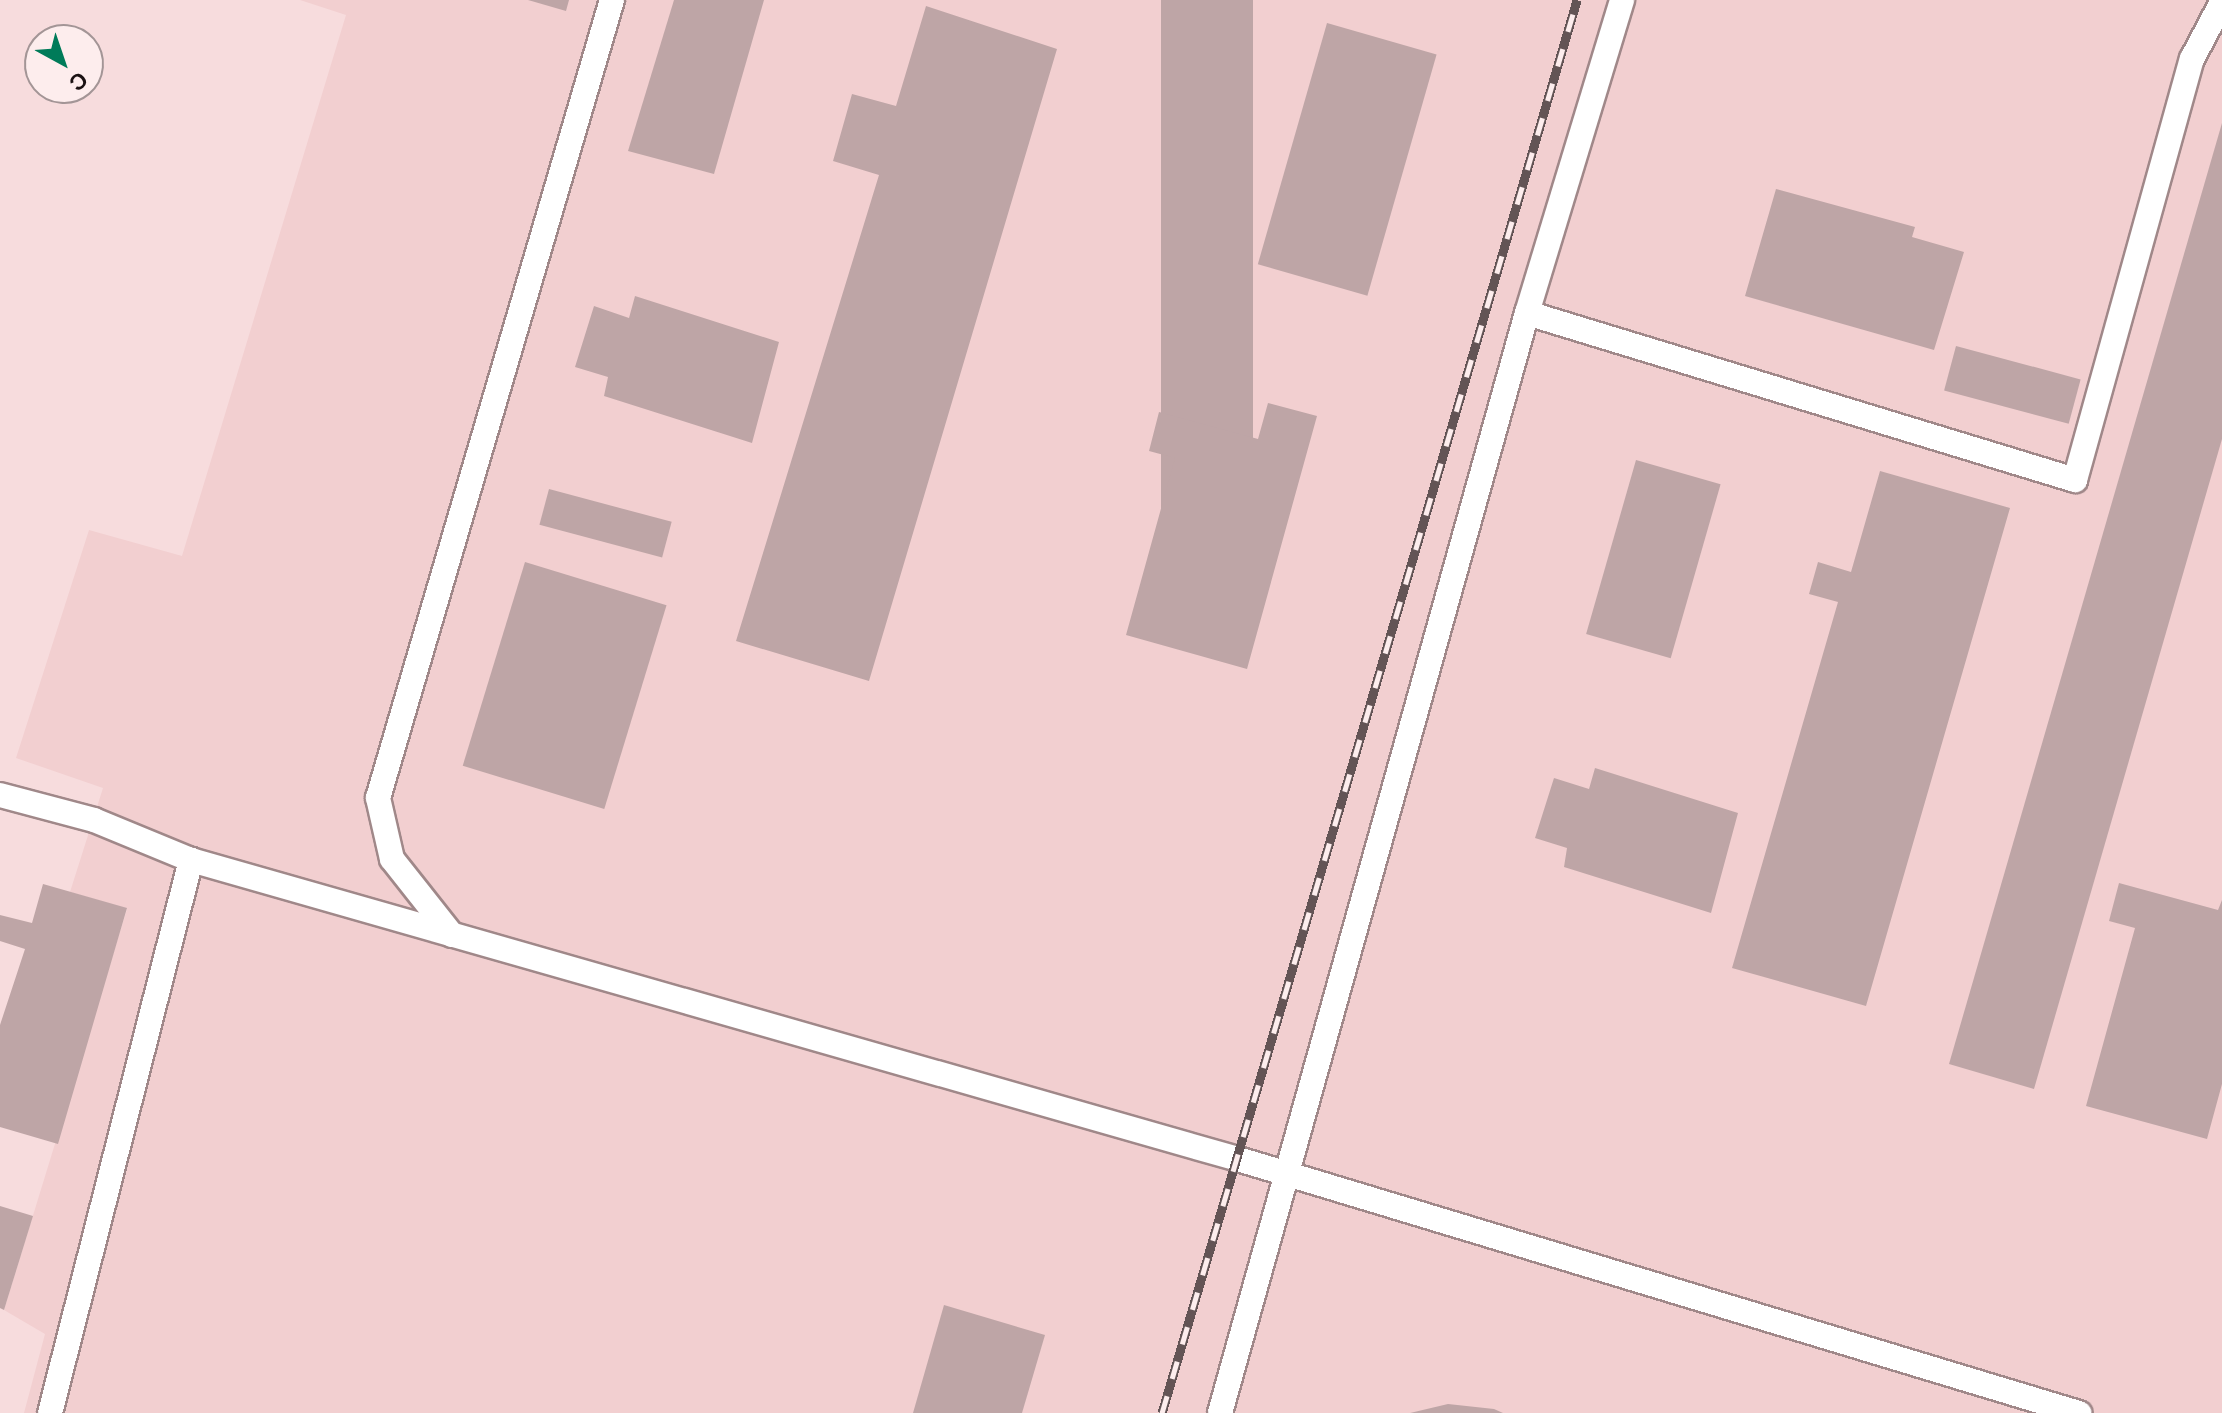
<!DOCTYPE html>
<meta charset="utf-8">
<style>
body{margin:0}
#map{position:relative;width:2222px;height:1413px;overflow:hidden;background:#f7dcdd;font-family:"Work Sans",sans-serif}
div>[style]{position:absolute}
.built>*{inset:0;background:#f2cfd0}
.building>*{inset:0;background:#bea5a6;transform-origin:0 0}
.roads{filter:drop-shadow(2px 0 #a08889) drop-shadow(-2px 0 #a08889) drop-shadow(0 2px #a08889) drop-shadow(0 -2px #a08889)}
.lane>*{height:24px;margin:-12px;padding:0 12px;transform-origin:12px;border-radius:12px;background:#fff}
.rail>*{height:9px;margin-top:-4.5px;transform-origin:0;background:repeating-linear-gradient(90deg,#fdeded 0 18px,#635455 0 36px);box-sizing:border-box;border-block:2px solid #635455}
span{translate:-50% -50%;white-space:nowrap;text-align:center;line-height:1.15;-webkit-text-stroke:6px #fdeded;paint-order:stroke}
.north{position:absolute;left:24px;top:24px;width:80px;height:80px;box-sizing:border-box;background:#fdeded;border:2px solid #a39596;border-radius:50%;rotate:140deg;font-size:22px;font-weight:700;line-height:32px;text-align:center;color:#1b1213}
.north::after{content:'';display:block;margin:auto;width:28px;height:36px;background:#007b59;clip-path:polygon(50% 0,100% 100%,50% 72%,0 100%)}
</style>
<div id="map">
<div class="built">
<div style="clip-path:polygon(300px 0,2222px 0,2222px 1413px,24px 1413px,45px 1334px,4px 1310px,127px 909px,70px 892px,103px 788px,16px 758px,89px 530px,182px 556px,346px 15px)"></div>
</div>
<div class="building">
<div style="clip-path:polygon(528px 0,569px 0,566px 11px)"></div>
<div style="clip-path:polygon(674px 0,764px 0,714px 174px,628px 151px)"></div>
<div style="left:1161px;top:0;width:92px;height:618px"></div>
<div style="clip-path:polygon(926px 6px,1057px 49px,869px 681px,736px 641px,879px 175px,833px 161px,852px 94px,896px 106px)"></div>
<div style="left:1327px;top:23px;width:114px;height:251px;rotate:16deg"></div>
<div style="clip-path:polygon(2222px 123px,2222px 439px,2034px 1089px,1949px 1064px)"></div>
<div style="clip-path:polygon(1776px 189px,1915px 227px,1912px 237px,1964px 252px,1934px 350px,1745px 296px)"></div>
<div style="clip-path:polygon(635px 296px,779px 342px,752px 443px,604px 396px,608px 377px,575px 367px,594px 306px,629px 318px)"></div>
<div style="left:1956px;top:346px;width:129px;height:46px;rotate:15deg"></div>
<div style="clip-path:polygon(1268px 403px,1317px 416px,1247px 669px,1126px 635px,1175px 458px,1149px 451px,1159px 412px,1258px 439px)"></div>
<div style="left:1636px;top:460px;width:88px;height:181px;rotate:16deg"></div>
<div style="clip-path:polygon(1880px 471px,2010px 508px,1866px 1006px,1732px 968px,1838px 602px,1809px 594px,1818px 562px,1851px 572px)"></div>
<div style="left:549px;top:489px;width:127px;height:37px;rotate:15deg"></div>
<div style="left:525px;top:562px;width:148px;height:213px;rotate:17deg"></div>
<div style="clip-path:polygon(1595px 768px,1738px 813px,1711px 913px,1564px 867px,1567px 848px,1535px 838px,1554px 778px,1589px 789px)"></div>
<div style="clip-path:polygon(2119px 883px,2218px 910px,2222px 900px,2222px 1084px,2207px 1139px,2086px 1106px,2135px 928px,2109px 921px)"></div>
<div style="clip-path:polygon(43px 884px,127px 908px,58px 1144px,0 1127px,0 1025px,25px 949px,0 941px,0 915px,32px 923px)"></div>
<div style="clip-path:polygon(0 1206px,33px 1216px,4px 1310px,0 1308px)"></div>
<div style="clip-path:polygon(944px 1305px,1045px 1335px,1022px 1413px,913px 1413px)"></div>
<div style="clip-path:polygon(1448px 1404px,1494px 1409px,1503px 1413px,1410px 1413px)"></div>
</div>
<div class="roads">
<div class="lane">
<div style="left:1527px;top:313px;width:573px;rotate:16.95deg"></div>
<div style="left:2075px;top:480px;width:437px;rotate:-74.5deg"></div>
<div style="left:2192px;top:59px;width:64px;rotate:-62.2deg"></div>
<div style="left:0;top:795px;width:97px;rotate:14.9deg"></div>
<div style="left:94px;top:820px;width:105px;rotate:22.4deg"></div>
<div style="left:191px;top:860px;width:1089px;rotate:15.94deg"></div>
<div style="left:1238px;top:1159px;width:879px;rotate:16.81deg"></div>
<div style="left:452px;top:935px;width:97px;rotate:-128.3deg"></div>
<div style="left:392px;top:859px;width:63px;rotate:-102.9deg"></div>
<div style="left:378px;top:798px;width:832px;rotate:-73.66deg"></div>
<div style="left:50px;top:1413px;width:571px;rotate:-75.7deg"></div>
<div style="left:1220px;top:1413px;width:1142px;rotate:-74.41deg"></div>
<div style="left:1527px;top:313px;width:327px;rotate:-73.1deg"></div>
</div>
</div>
<div class="rail">
<div style="left:1162px;top:1413px;width:1473px;rotate:-73.63deg"></div>
</div>
<div class="north">С</div>
</div>
